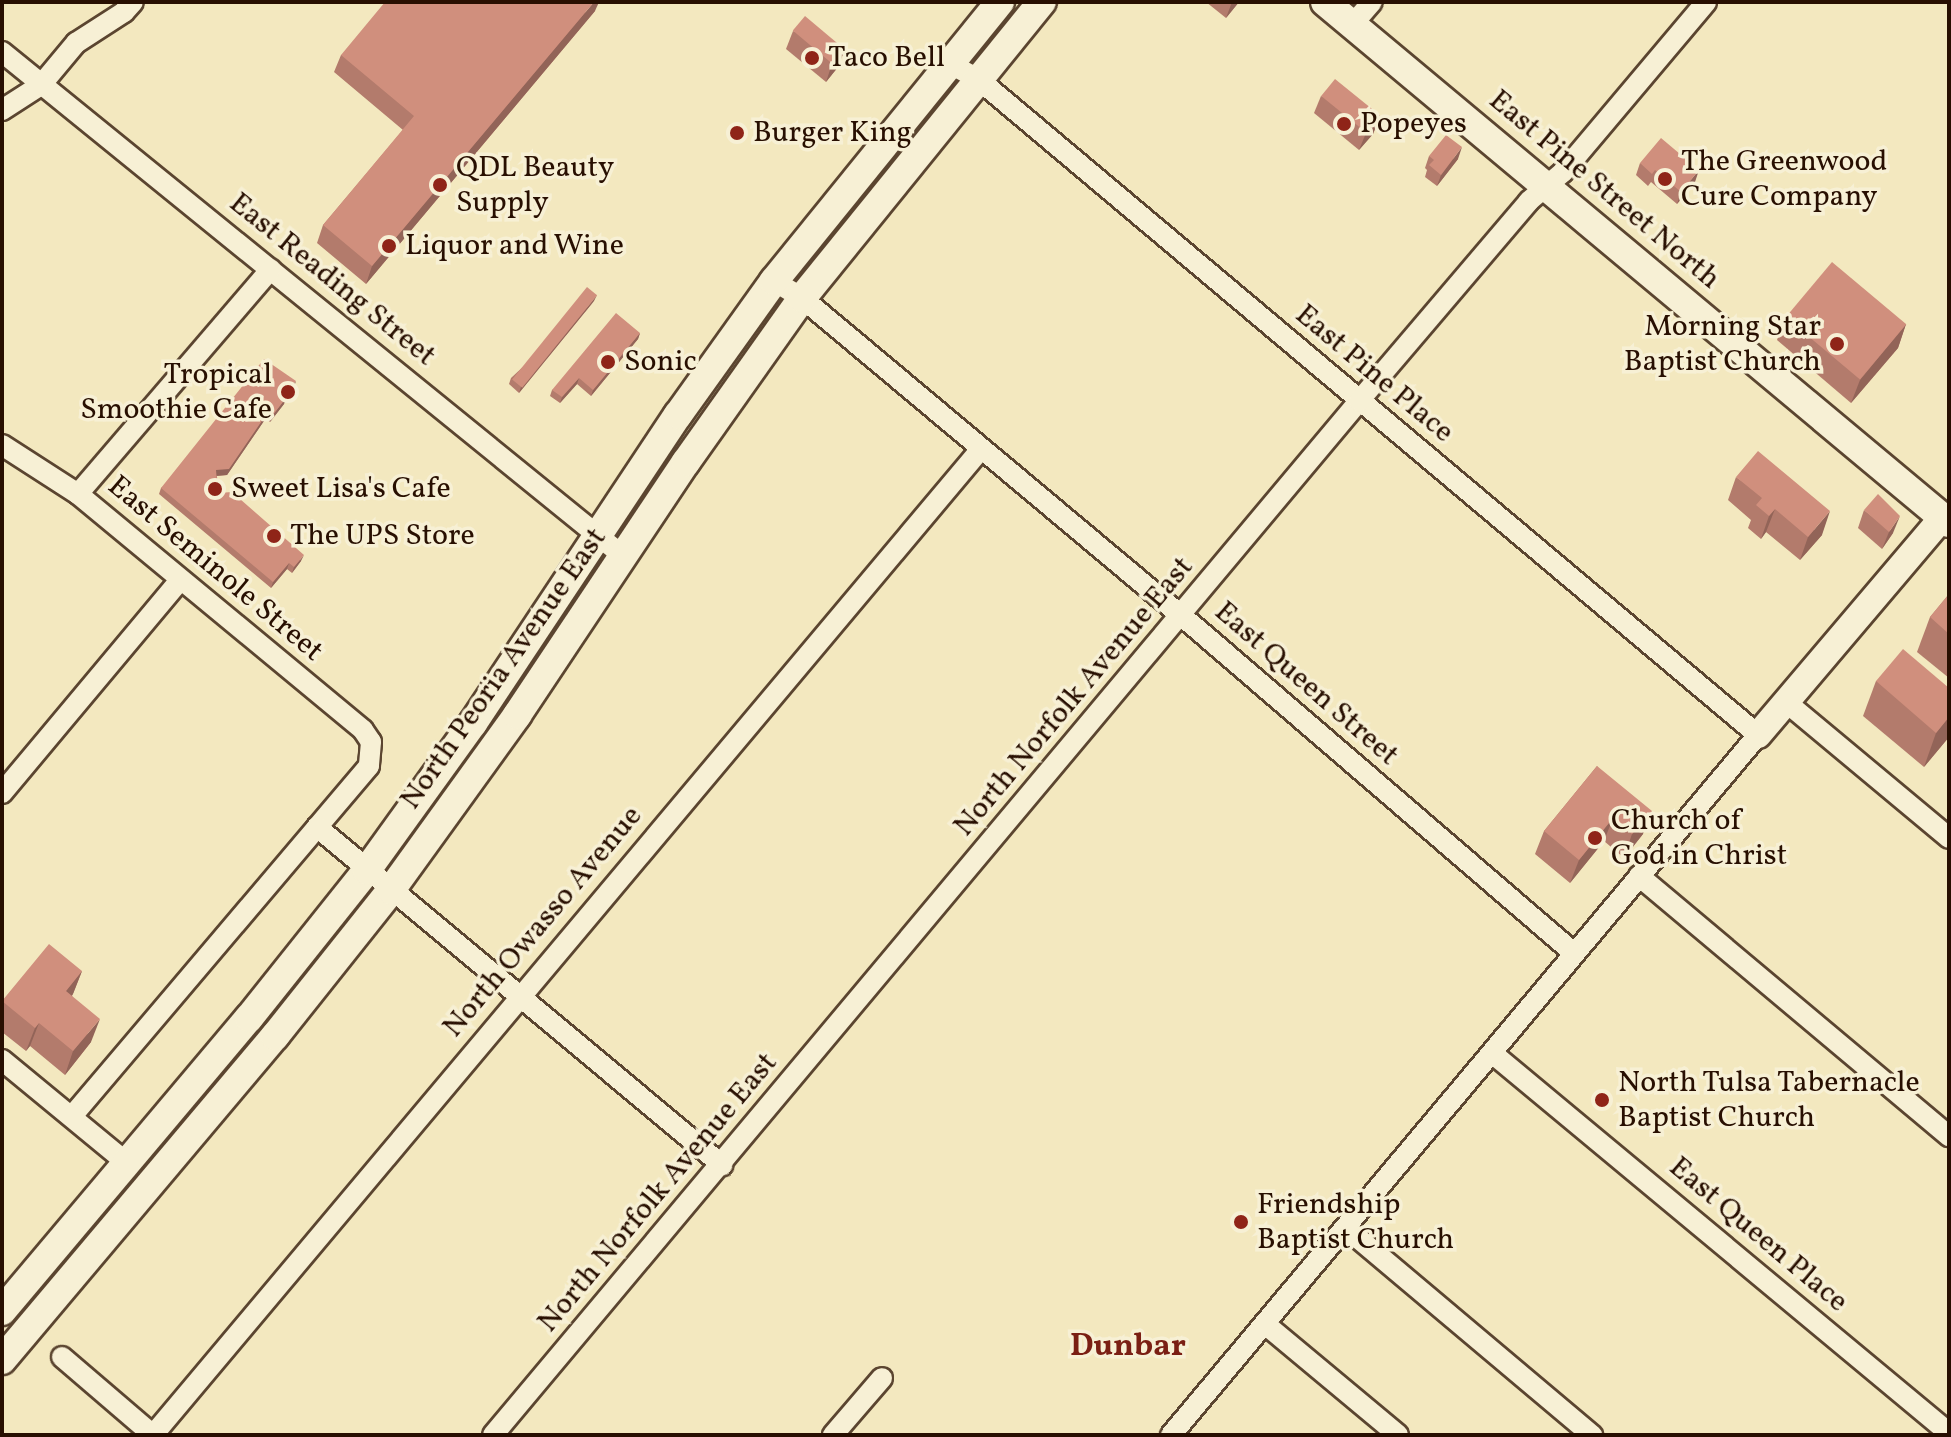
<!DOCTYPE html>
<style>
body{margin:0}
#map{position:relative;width:1951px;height:1437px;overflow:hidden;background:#f3e8bf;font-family:Vollkorn,serif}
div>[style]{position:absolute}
.roads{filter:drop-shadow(2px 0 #5b4530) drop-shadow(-2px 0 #5b4530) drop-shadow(0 2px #5b4530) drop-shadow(0 -2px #5b4530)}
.minor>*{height:20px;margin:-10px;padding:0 10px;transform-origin:10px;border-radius:10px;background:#f7f0d5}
.tertiary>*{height:26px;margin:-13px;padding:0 13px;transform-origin:13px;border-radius:13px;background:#f7f0d5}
.secondary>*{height:28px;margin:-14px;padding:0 14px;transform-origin:14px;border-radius:14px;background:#f7f0d5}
.wall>*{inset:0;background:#b37b6c}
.shaded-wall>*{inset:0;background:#926458}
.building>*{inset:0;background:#d08f7d;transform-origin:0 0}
.dots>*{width:22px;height:22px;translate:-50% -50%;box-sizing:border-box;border:4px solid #f7f0d5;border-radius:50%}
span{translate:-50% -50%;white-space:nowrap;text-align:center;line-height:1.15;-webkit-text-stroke:7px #f7f0d5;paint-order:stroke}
.poi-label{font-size:30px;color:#280f01}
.left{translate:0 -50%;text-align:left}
.right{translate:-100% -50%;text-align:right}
.street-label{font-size:30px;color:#280f01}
.neighbourhood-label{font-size:32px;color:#7a1f14;font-weight:700}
.frame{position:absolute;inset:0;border:4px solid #280f01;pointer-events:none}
</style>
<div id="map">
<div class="roads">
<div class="minor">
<div style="left:1352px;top:25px;width:30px;rotate:-49deg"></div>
<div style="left:2px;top:52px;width:800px;rotate:39.06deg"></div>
<div style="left:949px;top:63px;width:33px;rotate:29deg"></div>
<div style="left:978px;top:79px;width:1019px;rotate:40.06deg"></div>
<div style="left:1758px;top:735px;width:914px;rotate:129.98deg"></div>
<div style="left:2px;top:110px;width:46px;rotate:-32.7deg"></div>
<div style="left:41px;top:85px;width:55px;rotate:-50.2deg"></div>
<div style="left:76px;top:43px;width:57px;rotate:-32.9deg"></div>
<div style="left:124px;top:12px;width:13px;rotate:-48deg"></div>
<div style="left:774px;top:281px;width:33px;rotate:31deg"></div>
<div style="left:802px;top:298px;width:514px;rotate:39.95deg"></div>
<div style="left:1196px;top:628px;width:499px;rotate:40.7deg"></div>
<div style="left:2px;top:445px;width:90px;rotate:32.8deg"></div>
<div style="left:78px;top:494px;width:370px;rotate:39.6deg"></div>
<div style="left:363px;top:730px;width:14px;rotate:56deg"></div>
<div style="left:371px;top:742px;width:24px;rotate:95deg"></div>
<div style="left:369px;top:766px;width:459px;rotate:130.3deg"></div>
<div style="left:78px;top:494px;width:296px;rotate:-49.4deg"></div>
<div style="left:1786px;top:702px;width:212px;rotate:39.8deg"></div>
<div style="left:2px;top:793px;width:278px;rotate:-50.1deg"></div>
<div style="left:317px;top:827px;width:528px;rotate:39.85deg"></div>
<div style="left:1639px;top:876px;width:405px;rotate:40deg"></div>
<div style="left:1492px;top:1053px;width:594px;rotate:39.74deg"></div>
<div style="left:2px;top:1060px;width:162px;rotate:39.5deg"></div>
<div style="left:1346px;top:1228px;width:322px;rotate:40.1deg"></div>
<div style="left:1265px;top:1324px;width:173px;rotate:39.8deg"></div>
<div style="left:62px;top:1357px;width:120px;rotate:40.6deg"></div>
<div style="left:153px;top:1435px;width:1288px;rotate:-49.98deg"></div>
<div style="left:493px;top:1435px;width:1349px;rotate:-50.05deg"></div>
<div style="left:1359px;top:401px;width:262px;rotate:-49.6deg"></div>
<div style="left:1529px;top:201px;width:45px;rotate:-40.5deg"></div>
<div style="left:1563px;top:172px;width:222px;rotate:-49.9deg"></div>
<div style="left:833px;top:1435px;width:75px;rotate:-49.3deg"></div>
</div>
<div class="tertiary">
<div style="left:1758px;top:735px;width:286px;rotate:-49.7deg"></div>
</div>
<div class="secondary">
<div style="left:1325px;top:2px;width:813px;rotate:39.86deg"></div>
<div style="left:2px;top:1311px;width:383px;rotate:-49.9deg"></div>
<div style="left:249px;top:1018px;width:189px;rotate:-51.4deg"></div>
<div style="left:367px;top:870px;width:181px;rotate:-54.2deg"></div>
<div style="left:473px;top:723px;width:370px;rotate:-56.4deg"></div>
<div style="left:678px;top:415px;width:165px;rotate:-54.4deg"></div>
<div style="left:774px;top:281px;width:359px;rotate:-51deg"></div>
<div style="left:2px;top:1360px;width:424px;rotate:-49.9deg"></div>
<div style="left:275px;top:1036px;width:186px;rotate:-51.5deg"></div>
<div style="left:391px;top:890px;width:216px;rotate:-54.2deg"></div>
<div style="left:517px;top:715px;width:304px;rotate:-56.3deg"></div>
<div style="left:686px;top:462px;width:201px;rotate:-54.7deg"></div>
<div style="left:802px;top:298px;width:381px;rotate:-51deg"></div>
</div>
</div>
<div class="wall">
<div style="clip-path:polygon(1206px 2px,1239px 2px,1226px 18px)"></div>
<div style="clip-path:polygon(595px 11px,366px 284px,317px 243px,323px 225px,403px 130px,334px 72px,341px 55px)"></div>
<div style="clip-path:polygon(793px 31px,845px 49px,838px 67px,826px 82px,786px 49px)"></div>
<div style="clip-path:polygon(1321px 96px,1380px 116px,1373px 134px,1359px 150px,1314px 113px)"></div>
<div style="clip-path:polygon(1429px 156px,1458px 159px,1437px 186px,1425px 177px,1427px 170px,1425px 168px)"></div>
<div style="clip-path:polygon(1640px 163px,1695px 182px,1677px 204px,1651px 182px,1648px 186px,1636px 175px)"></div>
<div style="clip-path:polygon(594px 301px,519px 393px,509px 384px,511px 378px)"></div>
<div style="clip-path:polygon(1785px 317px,1906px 324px,1898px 348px,1851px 403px,1777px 340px)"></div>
<div style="clip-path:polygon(640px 333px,638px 339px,591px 396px,577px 384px,560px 403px,550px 396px,552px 390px)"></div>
<div style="clip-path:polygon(294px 387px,284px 396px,286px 398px,284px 404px,270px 422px,266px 418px,227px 475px,217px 476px,218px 493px,301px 561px,292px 573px,287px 569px,271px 588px,159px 494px,161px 488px)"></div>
<div style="clip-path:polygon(1736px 477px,1822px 535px,1800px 560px,1766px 532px,1761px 539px,1748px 528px,1751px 520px,1728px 500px)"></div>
<div style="clip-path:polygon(1864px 510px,1893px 533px,1882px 549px,1858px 528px)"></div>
<div style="clip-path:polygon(1949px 594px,1949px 678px,1917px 652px,1930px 617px)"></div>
<div style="clip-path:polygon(1876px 681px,1949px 688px,1949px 737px,1924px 767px,1863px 716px)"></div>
<div style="clip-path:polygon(1597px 766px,1643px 834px,1624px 858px,1604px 841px,1570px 883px,1535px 854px,1544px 831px)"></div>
<div style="clip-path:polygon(82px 971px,72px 996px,91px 1042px,65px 1075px,30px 1046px,26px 1051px,2px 1032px,2px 1002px)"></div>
</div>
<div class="shaded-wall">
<div style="clip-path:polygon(594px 2px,599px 2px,595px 11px,366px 284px,372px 266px)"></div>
<div style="clip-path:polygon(1232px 2px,1239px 2px,1226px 18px)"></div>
<div style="clip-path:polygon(845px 49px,838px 67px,826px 82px,832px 64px)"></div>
<div style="clip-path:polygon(1380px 116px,1373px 134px,1359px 150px,1366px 133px)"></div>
<div style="clip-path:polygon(1462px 147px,1458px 159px,1437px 186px,1441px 175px)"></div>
<div style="clip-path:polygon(1699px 170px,1695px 182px,1677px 204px,1681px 192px)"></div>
<div style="clip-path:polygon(597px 295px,594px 301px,519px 393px,521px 387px)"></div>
<div style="clip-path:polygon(1906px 324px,1898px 348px,1851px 403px,1860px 380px)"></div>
<div style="clip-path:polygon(640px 333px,638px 339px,591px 396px,593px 390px)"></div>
<div style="clip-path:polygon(579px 378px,577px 384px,560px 403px,562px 397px)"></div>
<div style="clip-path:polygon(296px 381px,294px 387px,280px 401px,282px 395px)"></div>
<div style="clip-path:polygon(286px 398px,284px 404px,270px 422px,272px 416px)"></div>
<div style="clip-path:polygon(268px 412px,266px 418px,227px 475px,214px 476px,216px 470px)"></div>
<div style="clip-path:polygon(1775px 509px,1766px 532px,1761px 539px,1769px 516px)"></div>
<div style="clip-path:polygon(1830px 511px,1822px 535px,1800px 560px,1808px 537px)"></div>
<div style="clip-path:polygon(1900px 516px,1893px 533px,1882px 549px,1889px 532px)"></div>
<div style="clip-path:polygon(304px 555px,301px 561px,292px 573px,294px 567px)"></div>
<div style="clip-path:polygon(289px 563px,287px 569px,271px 588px,273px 582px)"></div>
<div style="clip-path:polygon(1949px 717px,1949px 737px,1924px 767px,1936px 733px)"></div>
<div style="clip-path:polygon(1652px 811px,1643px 834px,1624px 858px,1632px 834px)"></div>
<div style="clip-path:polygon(1613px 818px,1604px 841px,1570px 883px,1579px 860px)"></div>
<div style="clip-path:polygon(82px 971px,73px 994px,57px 1014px,66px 991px)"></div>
<div style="clip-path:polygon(100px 1019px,91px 1042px,65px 1075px,73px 1051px)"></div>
<div style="clip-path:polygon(39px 1023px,30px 1046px,26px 1051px,35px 1028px)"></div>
</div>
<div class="building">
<div style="clip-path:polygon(385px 2px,594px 2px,372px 266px,323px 225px,414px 116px,341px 55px)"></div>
<div style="left:805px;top:16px;width:52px;height:19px;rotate:40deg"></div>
<div style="left:1335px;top:79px;width:58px;height:22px;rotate:39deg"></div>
<div style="clip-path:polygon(1446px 135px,1462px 147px,1441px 175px,1429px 165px,1434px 160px,1429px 156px)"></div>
<div style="clip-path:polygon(1661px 138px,1699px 170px,1681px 192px,1655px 170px,1652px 174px,1640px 163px)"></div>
<div style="left:1832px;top:262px;width:97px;height:72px;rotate:40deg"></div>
<div style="left:587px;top:287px;width:13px;height:119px;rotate:39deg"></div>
<div style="clip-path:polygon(616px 313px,640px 333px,593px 390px,579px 378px,562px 397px,552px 390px)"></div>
<div style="clip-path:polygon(264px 359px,296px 381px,282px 395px,286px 398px,272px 416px,268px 412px,229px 469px,216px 470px,218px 493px,232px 492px,304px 555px,294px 567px,289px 563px,273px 582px,161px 488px)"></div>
<div style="clip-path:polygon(1758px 451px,1830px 511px,1808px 537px,1775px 509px,1769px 516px,1756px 505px,1762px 498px,1736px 477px)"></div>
<div style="clip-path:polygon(1878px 494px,1900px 516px,1889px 532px,1864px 510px)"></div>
<div style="clip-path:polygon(1949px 594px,1949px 634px,1930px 617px)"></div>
<div style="clip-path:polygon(1903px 649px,1949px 688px,1949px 717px,1936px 733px,1876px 681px)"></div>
<div style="clip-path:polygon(1597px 766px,1652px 811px,1632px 834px,1613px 818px,1579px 860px,1544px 831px)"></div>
<div style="clip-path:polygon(49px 944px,82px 971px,66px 991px,100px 1019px,73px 1051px,39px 1023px,35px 1028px,2px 1001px)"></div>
</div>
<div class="dots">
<div style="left:812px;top:58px;background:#8f2418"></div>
<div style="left:1344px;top:124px;background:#8f2418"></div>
<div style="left:737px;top:133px;background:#8f2418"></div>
<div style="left:1665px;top:179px;background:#8f2418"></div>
<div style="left:440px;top:185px;background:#8f2418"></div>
<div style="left:389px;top:246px;background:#8f2418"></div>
<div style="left:1837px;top:344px;background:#8f2418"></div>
<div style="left:608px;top:362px;background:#8f2418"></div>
<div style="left:288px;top:392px;background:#8f2418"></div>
<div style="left:215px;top:489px;background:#8f2418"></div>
<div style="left:274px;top:536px;background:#8f2418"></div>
<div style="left:1595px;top:838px;background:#8f2418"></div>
<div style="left:1602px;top:1100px;background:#8f2418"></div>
<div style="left:1241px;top:1222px;background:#8f2418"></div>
</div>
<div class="poi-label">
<span class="left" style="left:828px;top:58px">Taco Bell</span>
<span class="left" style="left:1360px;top:124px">Popeyes</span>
<span class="left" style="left:753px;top:133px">Burger King</span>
<span class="left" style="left:1681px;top:179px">The Greenwood<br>Cure Company</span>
<span class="left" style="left:456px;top:185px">QDL Beauty<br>Supply</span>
<span class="left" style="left:405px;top:246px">Liquor and Wine</span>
<span class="right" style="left:1821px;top:344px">Morning Star<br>Baptist Church</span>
<span class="left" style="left:624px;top:362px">Sonic</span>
<span class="right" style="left:272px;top:392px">Tropical<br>Smoothie Cafe</span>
<span class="left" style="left:231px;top:489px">Sweet Lisa's Cafe</span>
<span class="left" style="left:290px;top:536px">The UPS Store</span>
<span class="left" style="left:1611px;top:838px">Church of<br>God in Christ</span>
<span class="left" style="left:1618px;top:1100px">North Tulsa Tabernacle<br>Baptist Church</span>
<span class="left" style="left:1257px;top:1222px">Friendship<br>Baptist Church</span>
</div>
<div class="street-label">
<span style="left:1604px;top:190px;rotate:40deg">East Pine Street North</span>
<span style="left:332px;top:280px;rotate:39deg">East Reading Street</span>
<span style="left:1374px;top:374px;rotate:40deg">East Pine Place</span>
<span style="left:215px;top:569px;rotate:40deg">East Seminole Street</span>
<span style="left:504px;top:669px;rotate:-55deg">North Peoria Avenue East</span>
<span style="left:1306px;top:684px;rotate:41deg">East Queen Street</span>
<span style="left:1074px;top:697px;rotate:-50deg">North Norfolk Avenue East</span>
<span style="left:543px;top:922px;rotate:-50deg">North Owasso Avenue</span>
<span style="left:658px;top:1193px;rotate:-50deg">North Norfolk Avenue East</span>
<span style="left:1758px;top:1235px;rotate:40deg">East Queen Place</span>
</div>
<div class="neighbourhood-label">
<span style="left:1128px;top:1347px">Dunbar</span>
</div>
<div class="frame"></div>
</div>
